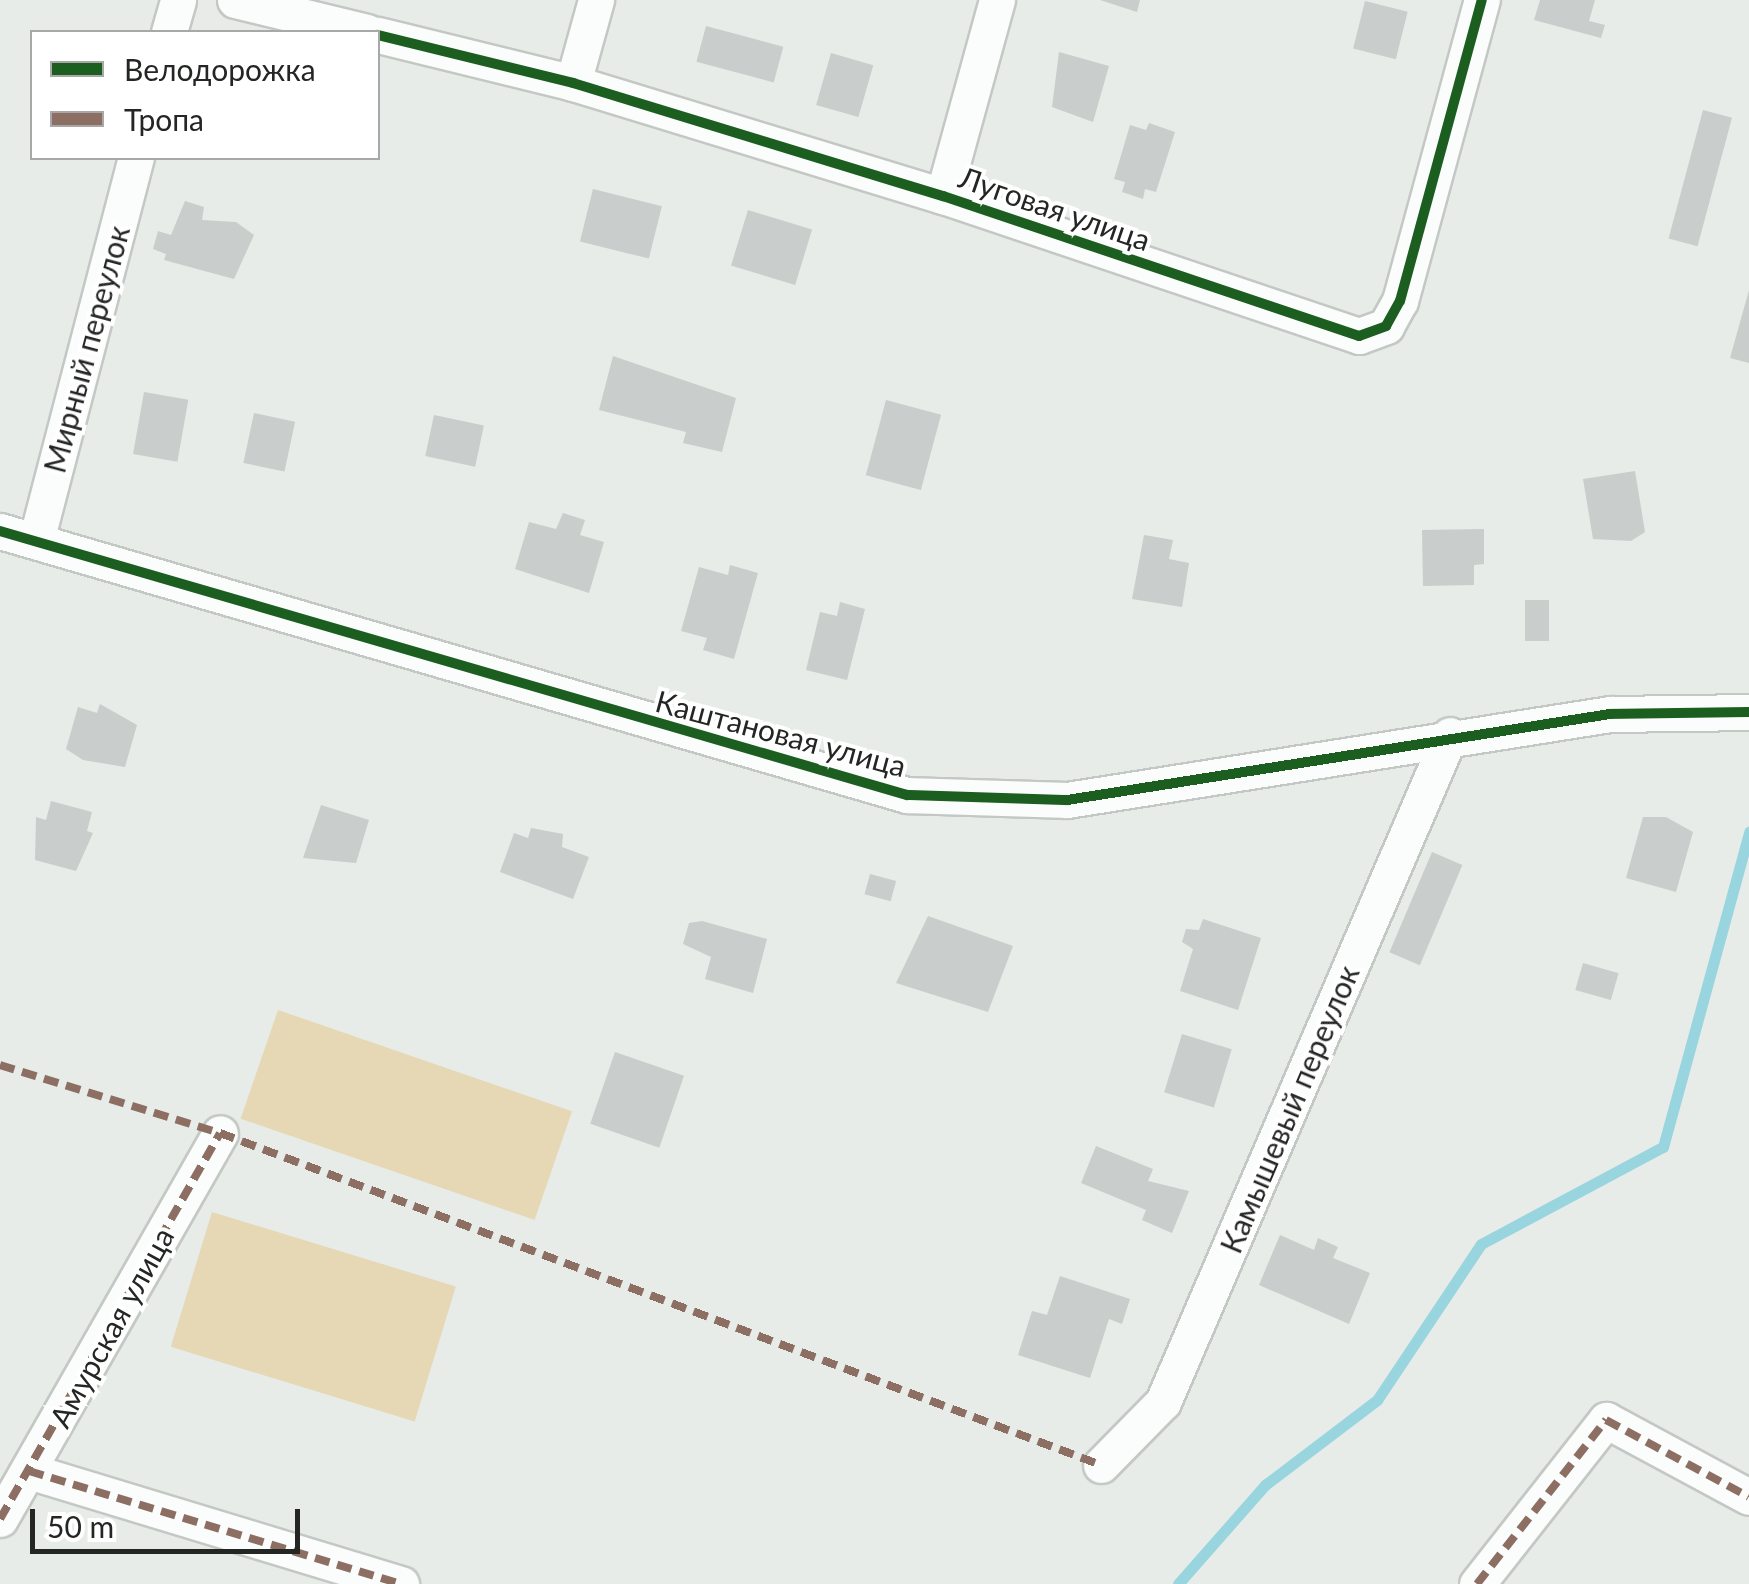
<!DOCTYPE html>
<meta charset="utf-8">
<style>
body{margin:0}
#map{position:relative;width:1749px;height:1584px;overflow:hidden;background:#e7ece8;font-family:Lato,sans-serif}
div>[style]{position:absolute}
.green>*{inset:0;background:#e6d7b5;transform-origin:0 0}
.stream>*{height:11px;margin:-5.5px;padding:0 5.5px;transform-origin:5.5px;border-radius:5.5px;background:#99d5df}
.building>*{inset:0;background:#c9cdcb;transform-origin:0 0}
.roads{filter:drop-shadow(2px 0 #c4c8c5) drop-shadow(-2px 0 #c4c8c5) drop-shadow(0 2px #c4c8c5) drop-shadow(0 -2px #c4c8c5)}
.minor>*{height:35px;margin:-17.5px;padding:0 17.5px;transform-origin:17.5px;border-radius:17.5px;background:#fbfcfc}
.quiet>*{height:8px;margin-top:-4px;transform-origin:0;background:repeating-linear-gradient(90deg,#8d6e63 0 15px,transparent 0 23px)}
.cycleway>*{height:10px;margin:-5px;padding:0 5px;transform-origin:5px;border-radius:5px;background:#1b5e20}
span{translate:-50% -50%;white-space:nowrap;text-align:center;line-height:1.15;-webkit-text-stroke:8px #fff;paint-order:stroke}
.street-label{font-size:30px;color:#242624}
.legend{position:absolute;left:30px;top:30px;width:350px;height:130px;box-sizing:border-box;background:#fff;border:2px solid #a7a8a7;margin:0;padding:12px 18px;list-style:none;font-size:30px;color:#242624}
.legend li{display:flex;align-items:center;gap:20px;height:50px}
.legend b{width:50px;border:2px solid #a7a8a7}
.scale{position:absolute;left:30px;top:1509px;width:270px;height:45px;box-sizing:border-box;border:5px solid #242624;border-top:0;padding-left:12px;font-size:30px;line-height:35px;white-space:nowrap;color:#242624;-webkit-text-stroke:8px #fff;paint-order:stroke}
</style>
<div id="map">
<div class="green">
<div style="left:278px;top:1010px;width:311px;height:115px;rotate:19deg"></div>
<div style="left:212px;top:1212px;width:255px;height:141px;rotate:17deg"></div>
</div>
<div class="stream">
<div style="left:1178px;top:1584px;width:132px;rotate:-48.7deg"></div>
<div style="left:1265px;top:1485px;width:141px;rotate:-37.2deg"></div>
<div style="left:1377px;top:1400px;width:187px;rotate:-56.3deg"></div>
<div style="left:1481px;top:1244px;width:206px;rotate:-28.1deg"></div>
<div style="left:1663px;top:1147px;width:327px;rotate:-74.7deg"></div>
</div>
<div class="building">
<div style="clip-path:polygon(1100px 0,1140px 0,1137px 12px)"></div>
<div style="clip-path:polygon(1540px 0,1595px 0,1589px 21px,1605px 25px,1601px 38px,1534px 20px)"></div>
<div style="left:1365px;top:1px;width:44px;height:49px;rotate:14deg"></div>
<div style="left:706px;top:26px;width:80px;height:37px;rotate:15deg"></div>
<div style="clip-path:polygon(1059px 52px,1109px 66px,1093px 122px,1052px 107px)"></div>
<div style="left:831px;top:53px;width:44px;height:54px;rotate:16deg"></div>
<div style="left:1703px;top:110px;width:30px;height:133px;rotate:15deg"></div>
<div style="clip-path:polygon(1149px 123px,1175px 132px,1156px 192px,1145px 189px,1143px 199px,1122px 192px,1125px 182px,1114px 179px,1130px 125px,1146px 130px)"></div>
<div style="left:593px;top:189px;width:71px;height:54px;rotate:14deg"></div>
<div style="clip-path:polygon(185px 201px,204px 207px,202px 220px,236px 222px,254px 235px,234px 279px,164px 260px,166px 254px,153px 249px,158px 231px,171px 235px)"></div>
<div style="left:748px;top:210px;width:67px;height:58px;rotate:17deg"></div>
<div style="clip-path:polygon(1749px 290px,1749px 363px,1730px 358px)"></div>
<div style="clip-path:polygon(613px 356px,736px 398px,722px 452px,683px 443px,686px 432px,599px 410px)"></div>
<div style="left:144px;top:392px;width:45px;height:63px;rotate:10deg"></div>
<div style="left:886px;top:400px;width:57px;height:78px;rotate:15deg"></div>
<div style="left:254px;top:413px;width:42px;height:51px;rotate:12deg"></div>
<div style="left:434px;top:415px;width:51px;height:42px;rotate:12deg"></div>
<div style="clip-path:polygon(1635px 471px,1645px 532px,1631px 541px,1593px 539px,1583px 479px)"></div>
<div style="clip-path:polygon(563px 513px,585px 520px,580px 535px,604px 542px,589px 593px,515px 569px,529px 522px,556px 529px)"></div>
<div style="clip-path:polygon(1484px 529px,1484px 564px,1474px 565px,1474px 585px,1423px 586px,1422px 530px)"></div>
<div style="clip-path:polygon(1144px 535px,1173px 540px,1169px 559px,1189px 563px,1182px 607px,1132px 599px)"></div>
<div style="clip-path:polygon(730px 565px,758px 573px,734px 659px,703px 650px,707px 638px,681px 631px,699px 567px,728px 575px)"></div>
<div style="left:1525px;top:600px;width:24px;height:41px"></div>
<div style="clip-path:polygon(840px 602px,865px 609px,847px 680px,806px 670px,820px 612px,837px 616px)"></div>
<div style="clip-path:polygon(100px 704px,137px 725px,125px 767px,83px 760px,66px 749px,78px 707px,97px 713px)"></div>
<div style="clip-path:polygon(51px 801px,92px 812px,87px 831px,93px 833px,76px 871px,35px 860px,36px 817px,46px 820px)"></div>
<div style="clip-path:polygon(321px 805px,369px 820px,356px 863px,303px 858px)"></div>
<div style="clip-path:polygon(1643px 817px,1666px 817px,1693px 832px,1676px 892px,1626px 878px)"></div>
<div style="clip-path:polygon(531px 828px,563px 834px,562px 847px,589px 857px,573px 899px,500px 872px,514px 833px,528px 838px)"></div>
<div style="left:1432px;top:852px;width:33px;height:109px;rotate:23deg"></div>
<div style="left:870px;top:874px;width:27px;height:21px;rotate:15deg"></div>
<div style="clip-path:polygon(928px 916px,1013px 946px,988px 1012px,896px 983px)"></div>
<div style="clip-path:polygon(1203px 919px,1261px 938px,1238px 1010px,1180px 991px,1193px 949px,1182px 942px,1186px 929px,1199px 930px)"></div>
<div style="clip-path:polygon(702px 921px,767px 939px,753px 993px,705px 979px,711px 957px,683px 944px,689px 923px)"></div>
<div style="left:1583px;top:963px;width:37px;height:28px;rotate:16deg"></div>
<div style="left:1182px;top:1034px;width:52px;height:61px;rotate:17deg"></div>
<div style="left:615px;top:1052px;width:73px;height:76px;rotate:19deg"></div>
<div style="clip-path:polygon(1096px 1146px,1153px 1169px,1148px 1181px,1189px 1191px,1172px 1233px,1142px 1220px,1146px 1210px,1081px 1183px)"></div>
<div style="clip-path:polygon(1280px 1235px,1314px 1250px,1318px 1238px,1338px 1247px,1333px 1258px,1370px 1273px,1349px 1324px,1259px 1285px)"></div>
<div style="clip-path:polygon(1060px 1276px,1130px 1299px,1122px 1324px,1109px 1319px,1090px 1378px,1018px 1355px,1032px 1311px,1047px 1315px)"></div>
</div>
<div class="roads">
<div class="minor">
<div style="left:235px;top:0;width:136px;rotate:13.6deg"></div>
<div style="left:169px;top:32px;width:33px;rotate:-74deg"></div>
<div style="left:378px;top:35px;width:201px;rotate:13.8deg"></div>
<div style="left:573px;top:83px;width:387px;rotate:17deg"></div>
<div style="left:943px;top:196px;width:439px;rotate:18.6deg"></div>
<div style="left:1359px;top:336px;width:29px;rotate:-20deg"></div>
<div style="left:1386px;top:326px;width:29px;rotate:-61deg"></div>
<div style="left:1400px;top:301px;width:312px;rotate:-74.8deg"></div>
<div style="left:573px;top:83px;width:86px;rotate:-74.5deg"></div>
<div style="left:943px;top:196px;width:203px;rotate:-74.6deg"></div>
<div style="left:0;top:531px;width:945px;rotate:16.23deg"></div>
<div style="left:907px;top:795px;width:160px;rotate:1.8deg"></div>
<div style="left:1067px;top:800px;width:550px;rotate:-9deg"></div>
<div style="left:1610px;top:714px;width:139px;rotate:-0.8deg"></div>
<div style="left:36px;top:541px;width:396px;rotate:-75.4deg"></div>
<div style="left:1101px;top:1465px;width:88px;rotate:-45.5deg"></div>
<div style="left:1163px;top:1402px;width:726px;rotate:-66.72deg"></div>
<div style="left:29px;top:1471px;width:389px;rotate:16.9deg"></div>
<div style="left:0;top:1519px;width:444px;rotate:-60.3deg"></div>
<div style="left:1477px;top:1584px;width:209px;rotate:-51.8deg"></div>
<div style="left:1606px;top:1420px;width:162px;rotate:28.3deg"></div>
</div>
</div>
<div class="quiet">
<div style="left:0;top:1065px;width:230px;rotate:17.2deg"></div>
<div style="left:220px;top:1133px;width:941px;rotate:20.65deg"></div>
<div style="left:29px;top:1471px;width:389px;rotate:16.9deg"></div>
<div style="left:0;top:1519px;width:444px;rotate:-60.3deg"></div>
<div style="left:1477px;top:1584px;width:209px;rotate:-51.8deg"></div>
<div style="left:1606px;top:1420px;width:162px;rotate:28.3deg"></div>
</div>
<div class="cycleway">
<div style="left:378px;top:35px;width:201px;rotate:13.8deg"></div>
<div style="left:573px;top:83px;width:387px;rotate:17deg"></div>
<div style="left:943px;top:196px;width:439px;rotate:18.6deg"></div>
<div style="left:1359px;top:336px;width:29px;rotate:-20deg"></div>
<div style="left:1386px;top:326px;width:29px;rotate:-61deg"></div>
<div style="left:1400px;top:301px;width:312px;rotate:-74.8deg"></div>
<div style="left:0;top:531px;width:945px;rotate:16.23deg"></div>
<div style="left:907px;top:795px;width:160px;rotate:1.8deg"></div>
<div style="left:1067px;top:800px;width:550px;rotate:-9deg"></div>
<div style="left:1610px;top:714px;width:139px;rotate:-0.8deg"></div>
</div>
<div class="street-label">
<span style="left:1055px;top:208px;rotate:19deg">Луговая улица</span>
<span style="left:86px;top:349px;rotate:-75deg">Мирный переулок</span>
<span style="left:781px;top:733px;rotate:15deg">Каштановая улица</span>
<span style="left:1289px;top:1109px;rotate:-67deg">Камышевый переулок</span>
<span style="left:111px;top:1327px;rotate:-61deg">Амурская улица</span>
</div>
<ul class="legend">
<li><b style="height:12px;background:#1b5e20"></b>Велодорожка</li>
<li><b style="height:12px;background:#8d6e63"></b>Тропа</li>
</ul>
<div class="scale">50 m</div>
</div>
